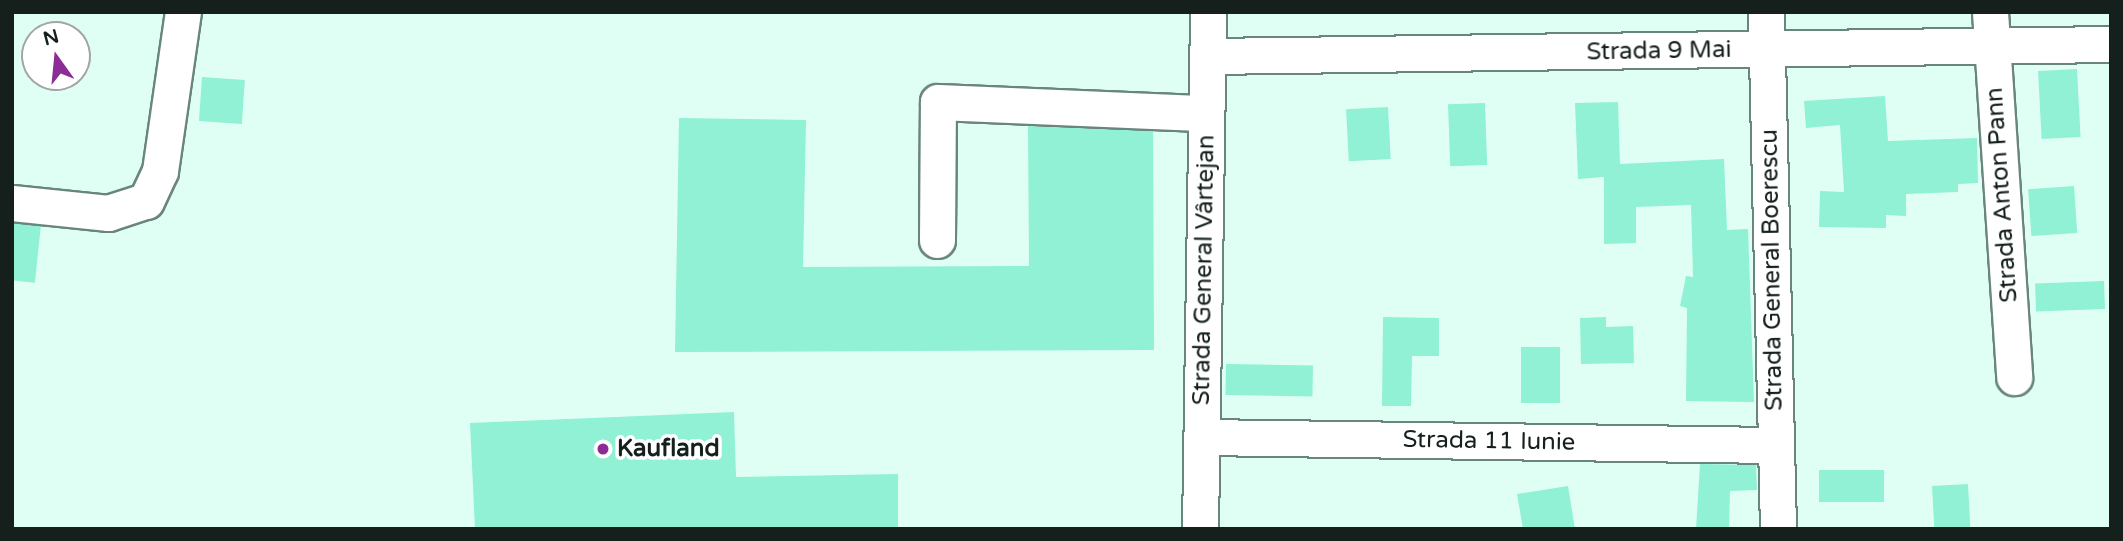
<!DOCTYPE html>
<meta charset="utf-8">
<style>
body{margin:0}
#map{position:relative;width:2123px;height:541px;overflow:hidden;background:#e0fff4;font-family:"Varela Round",sans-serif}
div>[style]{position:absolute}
.building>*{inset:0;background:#90f1d5;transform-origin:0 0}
.roads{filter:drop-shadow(2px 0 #69857c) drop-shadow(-2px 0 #69857c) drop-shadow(0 2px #69857c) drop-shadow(0 -2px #69857c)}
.minor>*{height:35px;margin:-17.5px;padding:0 17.5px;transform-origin:17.5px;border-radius:17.5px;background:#fff}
.dots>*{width:19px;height:19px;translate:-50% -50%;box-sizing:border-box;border:4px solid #fff;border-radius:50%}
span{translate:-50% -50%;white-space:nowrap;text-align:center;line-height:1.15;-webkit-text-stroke:7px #fff;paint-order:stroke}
.street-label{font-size:24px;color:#15201d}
.poi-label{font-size:24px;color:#15201d;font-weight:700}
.left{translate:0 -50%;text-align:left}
.frame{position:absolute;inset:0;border:14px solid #15201d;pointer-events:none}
.north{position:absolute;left:21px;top:21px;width:70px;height:70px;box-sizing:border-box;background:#fff;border:2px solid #a1a6a5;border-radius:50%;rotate:345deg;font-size:19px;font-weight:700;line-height:28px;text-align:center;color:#15201d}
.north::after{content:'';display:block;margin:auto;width:24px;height:32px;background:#8c2d96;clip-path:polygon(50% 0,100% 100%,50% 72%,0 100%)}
</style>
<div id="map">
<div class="building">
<div style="left:2077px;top:69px;width:68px;height:39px;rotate:87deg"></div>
<div style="left:202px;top:77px;width:43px;height:44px;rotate:4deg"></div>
<div style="clip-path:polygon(1885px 96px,1888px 141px,1977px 138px,1978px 183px,1958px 184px,1958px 192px,1906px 194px,1906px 216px,1886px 215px,1886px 228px,1819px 227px,1820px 191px,1844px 192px,1840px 125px,1806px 128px,1804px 101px)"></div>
<div style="clip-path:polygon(1618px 102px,1620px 164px,1724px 159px,1727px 230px,1748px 229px,1754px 402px,1686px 401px,1687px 308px,1680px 306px,1686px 276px,1693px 277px,1691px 205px,1636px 207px,1636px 243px,1604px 244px,1604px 177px,1578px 179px,1575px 103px)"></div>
<div style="left:1485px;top:103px;width:62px;height:37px;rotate:88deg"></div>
<div style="left:1388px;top:107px;width:52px;height:42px;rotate:87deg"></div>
<div style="clip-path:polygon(679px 118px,806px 120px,803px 267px,1029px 266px,1028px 126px,1153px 131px,1154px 350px,675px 352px)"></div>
<div style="left:2074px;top:186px;width:47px;height:46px;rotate:86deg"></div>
<div style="left:12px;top:223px;width:29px;height:57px;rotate:6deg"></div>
<div style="left:2104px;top:281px;width:28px;height:69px;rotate:88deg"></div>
<div style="clip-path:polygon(1383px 317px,1439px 318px,1439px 356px,1412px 356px,1411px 406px,1382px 406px)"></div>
<div style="clip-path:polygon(1606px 317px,1606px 327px,1633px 326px,1634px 363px,1581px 364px,1580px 318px)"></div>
<div style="left:1521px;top:347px;width:39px;height:56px"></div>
<div style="left:1226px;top:364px;width:87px;height:31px;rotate:1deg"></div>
<div style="clip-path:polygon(734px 412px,736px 477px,898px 474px,898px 529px,475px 529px,470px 423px)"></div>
<div style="clip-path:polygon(1700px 464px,1756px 465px,1757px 490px,1730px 491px,1729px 529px,1696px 529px)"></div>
<div style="left:1819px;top:470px;width:65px;height:32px"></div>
<div style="left:1968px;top:484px;width:45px;height:36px;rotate:87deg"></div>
<div style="clip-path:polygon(1568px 486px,1575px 529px,1523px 529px,1517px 494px)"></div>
</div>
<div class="roads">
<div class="minor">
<div style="left:1766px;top:12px;width:517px;rotate:88.67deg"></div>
<div style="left:1990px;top:12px;width:366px;rotate:86.2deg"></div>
<div style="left:1208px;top:56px;width:903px;rotate:-0.76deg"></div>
<div style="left:12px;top:203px;width:97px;rotate:5.9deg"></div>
<div style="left:108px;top:213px;width:40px;rotate:-18deg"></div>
<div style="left:146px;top:201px;width:33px;rotate:-65deg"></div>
<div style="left:160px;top:171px;width:161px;rotate:-81.8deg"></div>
<div style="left:937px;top:240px;width:138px;rotate:-89.6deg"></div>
<div style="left:938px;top:102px;width:268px;rotate:2.4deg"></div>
<div style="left:1201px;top:437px;width:575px;rotate:0.8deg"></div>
<div style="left:1200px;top:529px;width:517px;rotate:-89.11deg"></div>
</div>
</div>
<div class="dots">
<div style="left:603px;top:449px;background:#8c2d96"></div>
</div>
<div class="street-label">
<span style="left:1659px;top:51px;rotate:-1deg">Strada 9 Mai</span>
<span style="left:2002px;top:195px;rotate:-94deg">Strada Anton Pann</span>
<span style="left:1204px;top:270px;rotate:-89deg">Strada General Vârtejan</span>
<span style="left:1772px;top:270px;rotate:-91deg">Strada General Boerescu</span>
<span style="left:1489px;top:441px;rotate:1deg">Strada 11 Iunie</span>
</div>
<div class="poi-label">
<span class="left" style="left:617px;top:449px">Kaufland</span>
</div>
<div class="frame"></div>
<div class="north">N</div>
</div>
